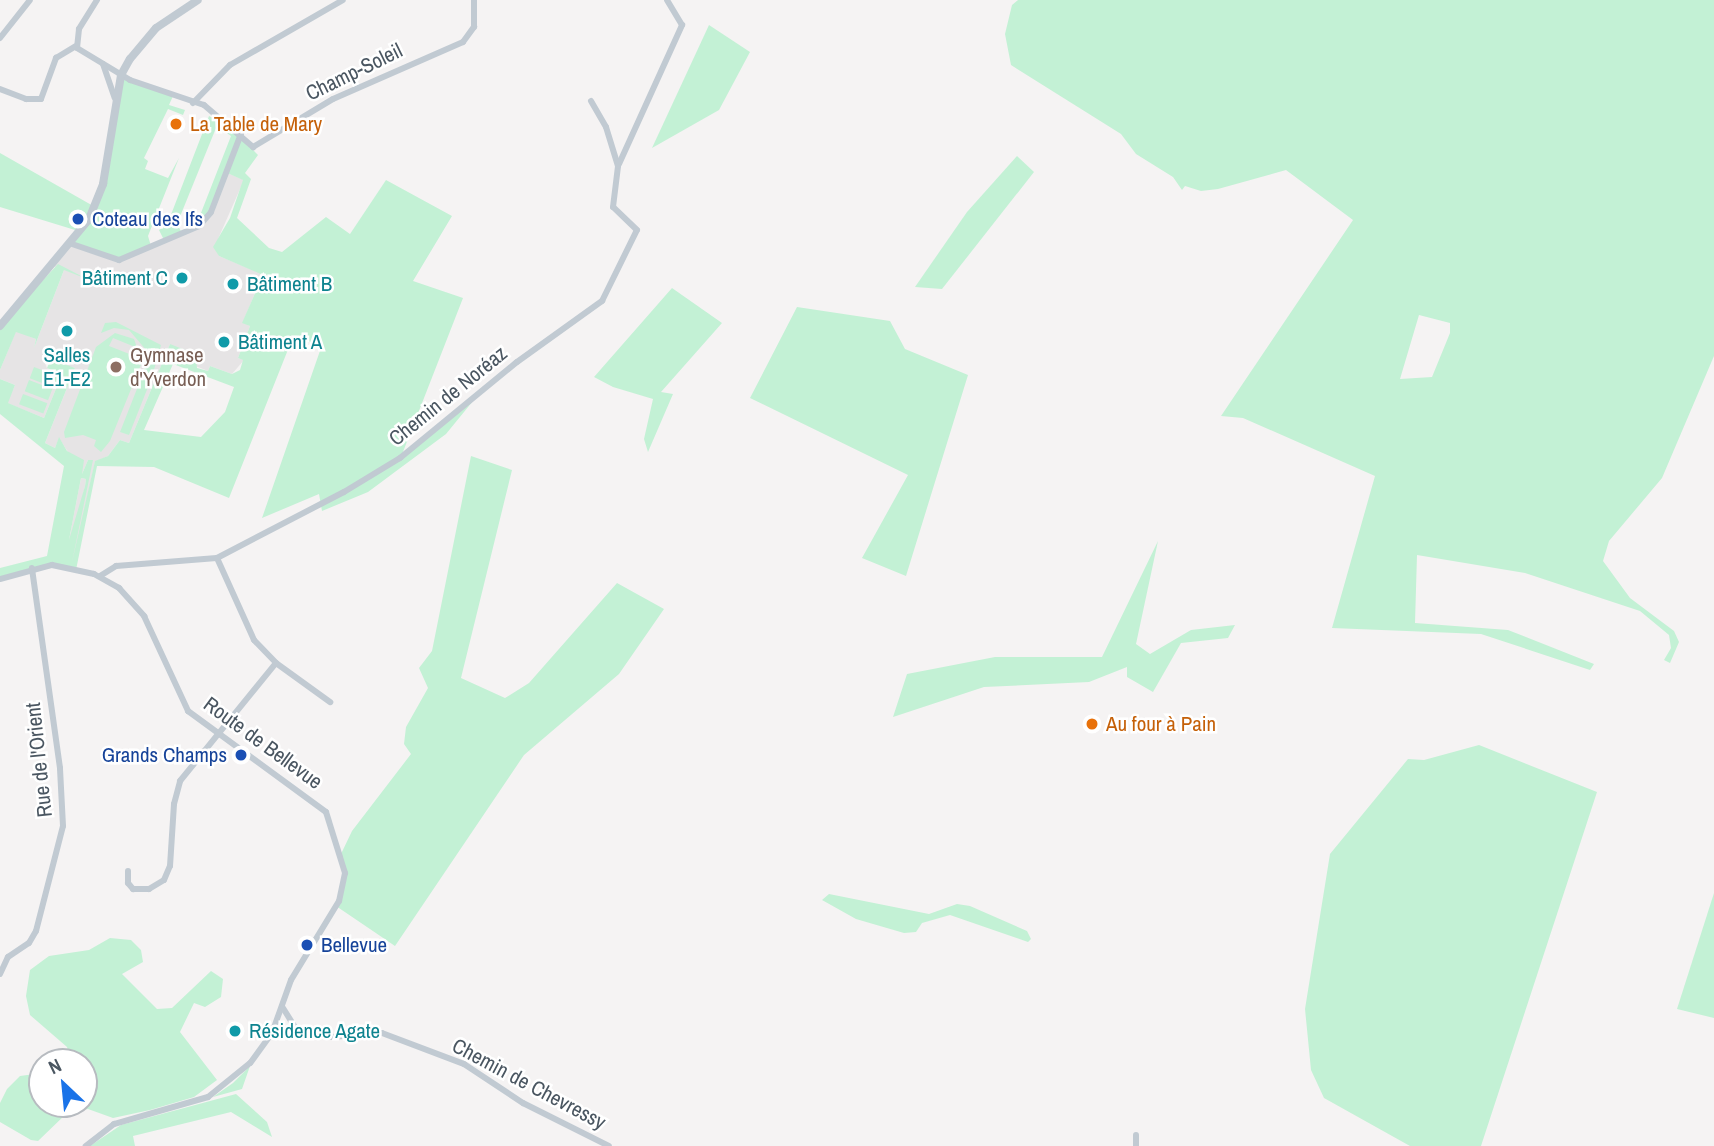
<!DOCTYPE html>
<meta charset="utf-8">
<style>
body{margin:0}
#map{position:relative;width:1714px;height:1146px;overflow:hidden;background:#f5f3f3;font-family:"Archivo Narrow",sans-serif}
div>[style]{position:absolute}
.education>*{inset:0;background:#e6e4e5}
.green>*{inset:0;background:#c3f1d5;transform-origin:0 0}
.minor>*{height:6px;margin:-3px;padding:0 3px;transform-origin:3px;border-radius:3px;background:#c1cad2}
.tertiary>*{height:8px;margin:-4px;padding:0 4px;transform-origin:4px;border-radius:4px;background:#c1cad2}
.dots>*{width:19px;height:19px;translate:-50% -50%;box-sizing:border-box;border:4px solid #fff;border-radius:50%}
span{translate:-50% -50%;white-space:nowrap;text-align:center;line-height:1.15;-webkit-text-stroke:5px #fff;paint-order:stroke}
.street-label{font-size:21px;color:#4a5661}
.food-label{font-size:21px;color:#c56008}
.left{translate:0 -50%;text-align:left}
.transit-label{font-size:21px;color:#164399}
.right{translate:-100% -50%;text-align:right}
.culture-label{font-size:21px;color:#0d838f}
.education-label{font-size:21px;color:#785e54}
.north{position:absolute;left:28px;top:1048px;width:70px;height:70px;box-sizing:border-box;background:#fff;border:2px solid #b7bbc0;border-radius:50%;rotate:334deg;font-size:19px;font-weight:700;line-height:28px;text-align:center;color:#4a5661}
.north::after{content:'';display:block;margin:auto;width:24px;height:32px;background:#1a73e8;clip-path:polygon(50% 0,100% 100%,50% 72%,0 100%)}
</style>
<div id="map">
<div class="education">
<div style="clip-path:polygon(225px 172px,244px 180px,218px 239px,219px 256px,263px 274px,243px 322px,250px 326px,238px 358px,244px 360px,232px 374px,210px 366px,208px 371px,183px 361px,170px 344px,129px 443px,120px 440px,108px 456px,95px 462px,73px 562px,70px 562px,92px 461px,88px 460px,82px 474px,59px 438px,55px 448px,45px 443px,75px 368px,43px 359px,47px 368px,62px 374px,44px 418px,7px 403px,15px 385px,0 379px,0 370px,16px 331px,36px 339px,34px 348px,64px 270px,87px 279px,53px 266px,72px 244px,113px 260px,199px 226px)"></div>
<div style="clip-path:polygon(81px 478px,86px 479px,85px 486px,72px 541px,69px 540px)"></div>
</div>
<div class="green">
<div style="clip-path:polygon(evenodd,1018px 0,1714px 0,1714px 356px,1662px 478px,1609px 541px,1603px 561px,1630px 598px,1674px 631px,1679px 642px,1670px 663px,1664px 660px,1671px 648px,1669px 635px,1640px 611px,1525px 573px,1417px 555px,1415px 623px,1508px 630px,1594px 664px,1590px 670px,1481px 634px,1332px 628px,1375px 476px,1243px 418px,1221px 416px,1353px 220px,1286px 170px,1218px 189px,1201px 191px,1185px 186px,1182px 190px,1173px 177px,1136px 154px,1121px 134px,1011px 65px,1005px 34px,1012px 5px,1018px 0,1419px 315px,1450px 323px,1450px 333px,1432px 377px,1400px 379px,1419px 315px)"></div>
<div style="clip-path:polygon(709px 25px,750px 52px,719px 110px,652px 148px)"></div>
<div style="clip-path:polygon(121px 75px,173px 96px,169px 105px,185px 110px,183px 115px,168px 109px,144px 158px,148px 161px,145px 169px,168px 178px,179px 158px,148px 236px,151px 246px,119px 260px,72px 244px,75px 230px,0 207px,0 153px,95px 207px)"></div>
<div style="clip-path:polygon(209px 116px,215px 119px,216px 128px,177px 224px,182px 233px,164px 240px,159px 230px,167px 225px)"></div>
<div style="clip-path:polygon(evenodd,224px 120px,258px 155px,245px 173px,251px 179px,237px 218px,269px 248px,282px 252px,326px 217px,350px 234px,386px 180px,452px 216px,413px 281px,463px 298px,401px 457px,482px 390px,446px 434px,368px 492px,322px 511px,319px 494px,262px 518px,322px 345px,293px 337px,229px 498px,154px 467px,97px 466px,76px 570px,60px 566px,0 579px,0 568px,47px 556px,64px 466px,0 414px,0 379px,15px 385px,8px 403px,44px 418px,62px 374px,47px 368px,51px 359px,75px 368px,45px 443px,55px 448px,59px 437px,67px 451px,84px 460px,82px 474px,88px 460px,93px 460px,72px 562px,95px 461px,108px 456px,120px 440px,129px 443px,170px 344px,190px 352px,184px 361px,196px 357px,197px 368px,208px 371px,210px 366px,232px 374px,240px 370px,243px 360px,238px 358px,250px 326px,242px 323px,263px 275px,219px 256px,213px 247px,230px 218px,243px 180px,225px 172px,211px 212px,196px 228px,193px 222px,199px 218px,231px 136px,221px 129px,224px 120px,173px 364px,234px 387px,225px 412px,201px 437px,144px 430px,173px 364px,224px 120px,81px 478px,86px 479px,85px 486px,69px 540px,81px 478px)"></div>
<div style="clip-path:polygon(1017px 156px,1034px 172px,942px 289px,915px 287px,967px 212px)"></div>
<div style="clip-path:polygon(58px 264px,87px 279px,64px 270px,34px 348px,36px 339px,16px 332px,0 370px,0 326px)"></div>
<div style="clip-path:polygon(672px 288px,722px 323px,661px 392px,673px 394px,648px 452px,644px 439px,653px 399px,613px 387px,594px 377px)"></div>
<div style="clip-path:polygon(797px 307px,890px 321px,905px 349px,968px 375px,906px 576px,862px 558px,908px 475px,750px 398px)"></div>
<div style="clip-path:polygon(116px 322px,161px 345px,152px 377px,147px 375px,145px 379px,150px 382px,129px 435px,120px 432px,144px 371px,147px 351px,129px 330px,114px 328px,101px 333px,105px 323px)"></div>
<div style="clip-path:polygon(evenodd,115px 333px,134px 339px,142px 362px,110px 441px,101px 452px,94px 446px,96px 440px,83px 435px,65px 438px,64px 432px,96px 347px,115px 333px,113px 338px,135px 347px,132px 355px,109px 346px,113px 338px)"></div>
<div style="left:34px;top:367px;width:26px;height:12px;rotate:21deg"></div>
<div style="left:29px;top:380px;width:25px;height:12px;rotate:21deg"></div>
<div style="left:23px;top:394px;width:26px;height:11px;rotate:21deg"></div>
<div style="clip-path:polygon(471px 456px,512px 470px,461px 678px,505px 698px,529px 683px,617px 583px,664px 609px,619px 674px,524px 755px,395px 946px,336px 906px,344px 888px,341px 854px,352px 831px,411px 754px,404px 744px,406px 727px,428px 688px,419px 668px,432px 651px)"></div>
<div style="clip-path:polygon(1158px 541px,1136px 644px,1150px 654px,1191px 630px,1235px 625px,1228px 638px,1181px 643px,1153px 692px,1127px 677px,1127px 667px,1089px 682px,984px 687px,893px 717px,907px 674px,995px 657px,1102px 657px)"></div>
<div style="clip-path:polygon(1479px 745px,1597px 792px,1481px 1146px,1410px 1146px,1324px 1098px,1311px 1070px,1305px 1009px,1330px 854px,1408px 759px,1424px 760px)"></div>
<div style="clip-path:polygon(1714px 893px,1714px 1018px,1677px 1009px)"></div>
<div style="clip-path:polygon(829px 894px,929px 914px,957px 904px,970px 906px,1027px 931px,1031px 939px,1028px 942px,950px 915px,922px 923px,916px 932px,904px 933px,856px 919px,822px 900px)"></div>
<div style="clip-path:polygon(110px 938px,131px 940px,141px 950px,143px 962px,122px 974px,157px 1009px,172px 1008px,211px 971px,223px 979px,221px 997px,205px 1007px,194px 1003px,180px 1032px,217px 1080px,194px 1097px,150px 1110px,113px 1118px,88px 1109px,66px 1114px,38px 1141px,31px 1140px,0 1122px,0 1103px,7px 1089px,20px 1076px,42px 1073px,42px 1104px,84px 1104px,84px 1062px,71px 1062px,67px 1047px,30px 1015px,26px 996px,30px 970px,49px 956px,89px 950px)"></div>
<div style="clip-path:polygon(250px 1066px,242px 1089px,213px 1097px,233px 1083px)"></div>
<div style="clip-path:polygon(236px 1094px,267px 1122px,272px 1137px,231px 1112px,133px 1136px,135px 1146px,90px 1146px,121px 1125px)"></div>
</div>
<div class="minor">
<div style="left:97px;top:0;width:34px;rotate:122deg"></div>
<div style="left:79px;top:29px;width:19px;rotate:96deg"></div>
<div style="left:77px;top:48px;width:62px;rotate:31.1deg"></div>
<div style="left:130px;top:80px;width:78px;rotate:18.7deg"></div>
<div style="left:204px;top:105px;width:65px;rotate:40.6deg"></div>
<div style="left:253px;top:147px;width:93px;rotate:-31deg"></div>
<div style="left:333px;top:99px;width:142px;rotate:-23.7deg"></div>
<div style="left:463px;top:42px;width:19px;rotate:-54deg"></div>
<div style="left:474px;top:27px;width:27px;rotate:-90deg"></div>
<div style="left:0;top:38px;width:48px;rotate:-51.7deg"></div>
<div style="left:103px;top:64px;width:36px;rotate:71deg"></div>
<div style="left:0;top:89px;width:28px;rotate:21deg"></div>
<div style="left:26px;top:99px;width:15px"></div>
<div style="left:41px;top:99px;width:44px;rotate:-69.9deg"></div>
<div style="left:56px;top:58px;width:23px;rotate:-31deg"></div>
<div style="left:193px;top:103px;width:53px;rotate:-45.8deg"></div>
<div style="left:230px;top:65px;width:130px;rotate:-29.9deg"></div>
<div style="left:619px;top:164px;width:153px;rotate:-65.6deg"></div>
<div style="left:682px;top:25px;width:29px;rotate:-121deg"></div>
<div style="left:72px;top:244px;width:50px;rotate:18.8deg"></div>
<div style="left:119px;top:260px;width:87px;rotate:-23deg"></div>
<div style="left:199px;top:226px;width:18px;rotate:-49deg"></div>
<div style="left:211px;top:212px;width:84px;rotate:-69deg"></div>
<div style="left:217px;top:558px;width:90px;rotate:65.7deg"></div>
<div style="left:254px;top:640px;width:32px;rotate:46deg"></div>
<div style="left:276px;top:663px;width:67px;rotate:35.8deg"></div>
<div style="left:100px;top:576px;width:19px;rotate:-32deg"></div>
<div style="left:116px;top:566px;width:101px;rotate:-4.5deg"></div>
<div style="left:217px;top:558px;width:143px;rotate:-27.5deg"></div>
<div style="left:344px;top:492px;width:66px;rotate:-31.3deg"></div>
<div style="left:400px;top:458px;width:151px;rotate:-39.4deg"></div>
<div style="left:517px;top:362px;width:105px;rotate:-35.7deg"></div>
<div style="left:602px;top:301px;width:79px;rotate:-63.8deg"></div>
<div style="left:637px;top:230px;width:33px;rotate:-136deg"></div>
<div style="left:613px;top:207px;width:41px;rotate:-83deg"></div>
<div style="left:618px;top:166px;width:41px;rotate:-107.1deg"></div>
<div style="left:606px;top:127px;width:30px;rotate:-120deg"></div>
<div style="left:0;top:579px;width:54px;rotate:-15.1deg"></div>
<div style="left:52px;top:565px;width:43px;rotate:12.1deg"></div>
<div style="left:94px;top:574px;width:29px;rotate:29deg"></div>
<div style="left:119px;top:588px;width:38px;rotate:48deg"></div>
<div style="left:144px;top:616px;width:105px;rotate:65.1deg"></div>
<div style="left:188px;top:711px;width:171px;rotate:36.2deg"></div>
<div style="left:326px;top:812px;width:64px;rotate:72.7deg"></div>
<div style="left:345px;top:873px;width:29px;rotate:102deg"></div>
<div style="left:339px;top:901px;width:92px;rotate:121.3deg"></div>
<div style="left:291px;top:980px;width:56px;rotate:109.7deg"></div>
<div style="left:272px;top:1033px;width:37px;rotate:126deg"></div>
<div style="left:250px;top:1063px;width:54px;rotate:141deg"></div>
<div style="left:208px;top:1097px;width:98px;rotate:164deg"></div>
<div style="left:114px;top:1124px;width:36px;rotate:142deg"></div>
<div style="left:128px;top:871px;width:12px;rotate:90deg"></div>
<div style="left:128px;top:883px;width:8px;rotate:50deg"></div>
<div style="left:133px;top:889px;width:16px"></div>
<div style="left:149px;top:889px;width:17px;rotate:-31deg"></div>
<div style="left:164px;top:880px;width:15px;rotate:-67deg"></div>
<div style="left:170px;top:866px;width:62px;rotate:-86.3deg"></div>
<div style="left:174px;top:804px;width:24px;rotate:-75deg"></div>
<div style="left:180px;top:781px;width:152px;rotate:-50.9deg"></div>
<div style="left:0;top:974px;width:19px;rotate:-65deg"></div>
<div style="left:8px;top:957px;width:25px;rotate:-34deg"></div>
<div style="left:29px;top:943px;width:14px;rotate:-60deg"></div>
<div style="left:36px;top:931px;width:108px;rotate:-75.6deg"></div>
<div style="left:63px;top:826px;width:58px;rotate:-93deg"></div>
<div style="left:60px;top:768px;width:202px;rotate:-98deg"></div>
<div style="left:283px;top:1008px;width:26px;rotate:58deg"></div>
<div style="left:297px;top:1030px;width:36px;rotate:11deg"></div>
<div style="left:332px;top:1037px;width:50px;rotate:-4.6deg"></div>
<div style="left:382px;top:1033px;width:88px;rotate:20.7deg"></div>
<div style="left:464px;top:1064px;width:71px;rotate:33.5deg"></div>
<div style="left:523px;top:1103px;width:96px;rotate:26.6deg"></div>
<div style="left:1136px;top:1146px;width:11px;rotate:-90deg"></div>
</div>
<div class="tertiary">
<div style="left:0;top:326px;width:139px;rotate:-50.2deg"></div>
<div style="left:89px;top:219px;width:38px;rotate:-68deg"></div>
<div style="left:103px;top:184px;width:110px;rotate:-80.6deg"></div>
<div style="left:121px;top:75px;width:18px;rotate:-61deg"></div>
<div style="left:130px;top:59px;width:40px;rotate:-50deg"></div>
<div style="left:156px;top:28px;width:50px;rotate:-33.7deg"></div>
</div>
<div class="dots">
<div style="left:176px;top:124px;background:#e8710a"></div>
<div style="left:78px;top:219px;background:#1a4fb4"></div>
<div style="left:182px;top:278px;background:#0f9aa8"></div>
<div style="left:233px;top:284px;background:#0f9aa8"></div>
<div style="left:67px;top:331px;background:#0f9aa8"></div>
<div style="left:224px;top:342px;background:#0f9aa8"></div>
<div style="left:116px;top:367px;background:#8d6e63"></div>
<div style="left:1092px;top:724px;background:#e8710a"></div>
<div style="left:241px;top:755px;background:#1a4fb4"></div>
<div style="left:307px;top:945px;background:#1a4fb4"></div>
<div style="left:235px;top:1031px;background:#0f9aa8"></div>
</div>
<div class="street-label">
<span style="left:354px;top:72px;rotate:-26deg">Champ-Soleil</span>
<span style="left:448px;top:396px;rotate:-39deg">Chemin de Noréaz</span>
<span style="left:263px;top:743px;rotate:36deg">Route de Bellevue</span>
<span style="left:39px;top:760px;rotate:-96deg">Rue de l'Orient</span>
<span style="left:529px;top:1084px;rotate:28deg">Chemin de Chevressy</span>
</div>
<div class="food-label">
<span class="left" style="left:190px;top:124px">La Table de Mary</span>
<span class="left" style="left:1106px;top:724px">Au four à Pain</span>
</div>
<div class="transit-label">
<span class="left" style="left:92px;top:219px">Coteau des Ifs</span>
<span class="right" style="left:227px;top:755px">Grands Champs</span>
<span class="left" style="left:321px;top:945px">Bellevue</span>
</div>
<div class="culture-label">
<span class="right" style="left:168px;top:278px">Bâtiment C</span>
<span class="left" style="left:247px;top:284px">Bâtiment B</span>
<span class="left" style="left:238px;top:342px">Bâtiment A</span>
<span style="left:67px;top:367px">Salles<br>E1-E2</span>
<span class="left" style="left:249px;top:1031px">Résidence Agate</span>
</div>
<div class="education-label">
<span class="left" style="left:130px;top:367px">Gymnase<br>d'Yverdon</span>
</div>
<div class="north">N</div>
</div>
